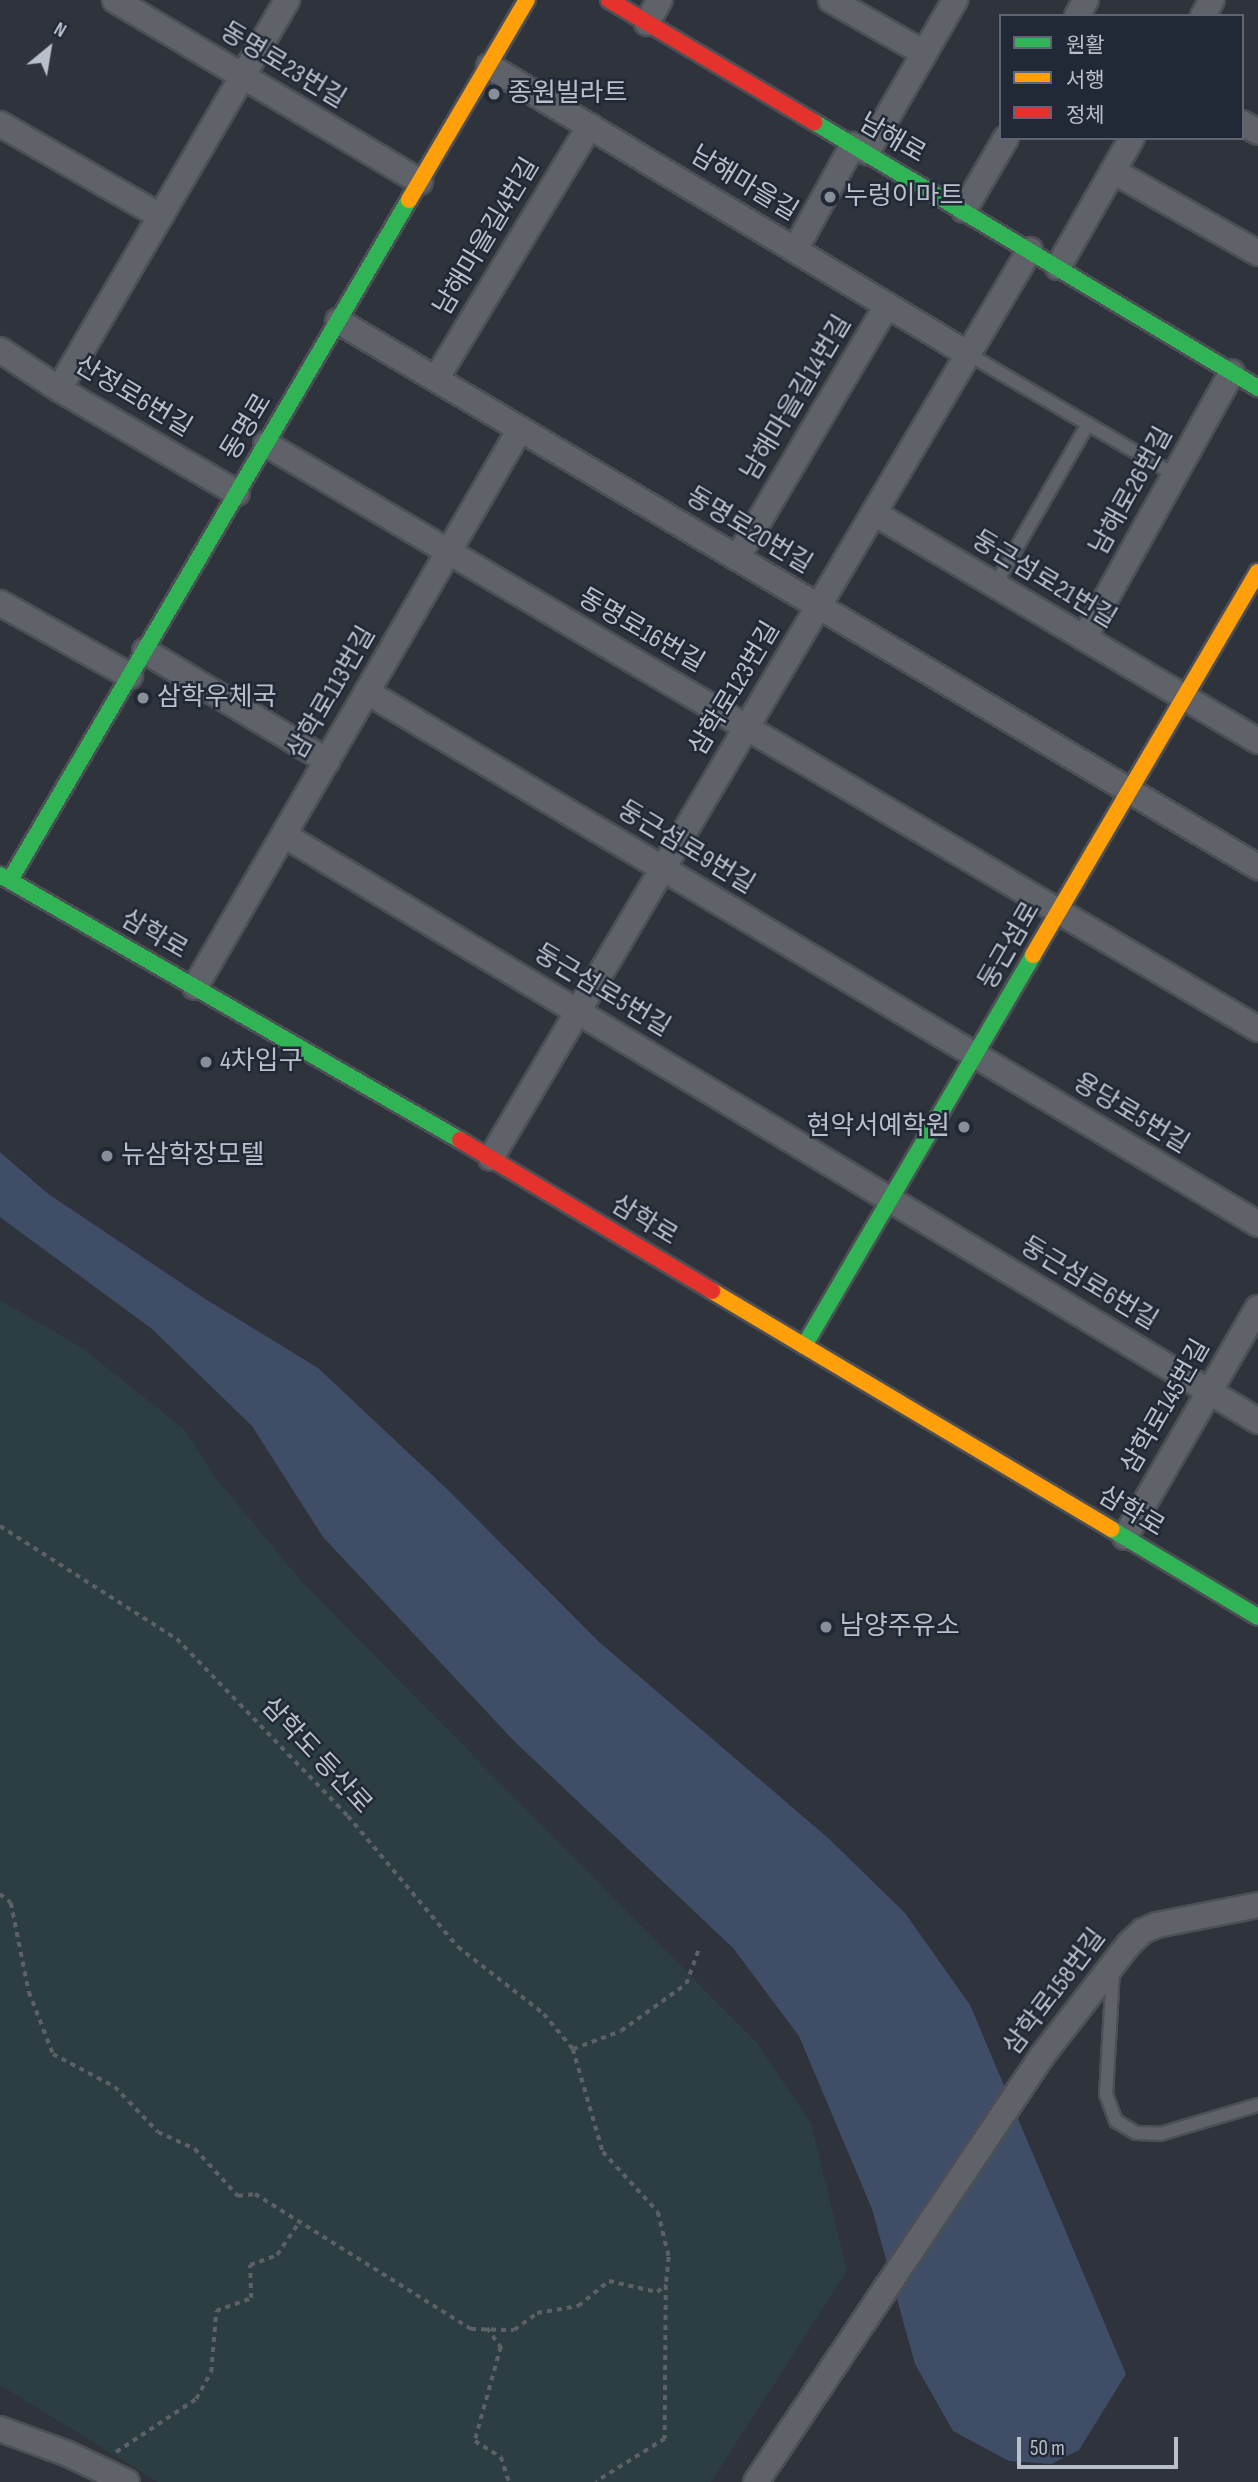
<!DOCTYPE html>
<meta charset="utf-8">
<style>
body{margin:0}
#map{position:relative;width:1258px;height:2482px;overflow:hidden;background:#2f333b;font-family:"Sofia Sans Condensed","Noto Sans KR",sans-serif}
div>[style]{position:absolute}
.green>*{inset:0;background:#2c3e42}
.water>*{inset:0;background:#404d66}
.path>*{height:3.5px;margin-top:-1.75px;transform-origin:0;background:repeating-linear-gradient(90deg,#5d6167 0 5px,transparent 0 10px)}
.roads{filter:drop-shadow(2px 0 #4c5056) drop-shadow(-2px 0 #4c5056) drop-shadow(0 2px #4c5056) drop-shadow(0 -2px #4c5056)}
.lane>*{height:12px;margin:-6px;padding:0 6px;transform-origin:6px;border-radius:6px;background:#5f6269}
.street>*{height:24px;margin:-12px;padding:0 12px;transform-origin:12px;border-radius:12px;background:#5f6269}
.fast>*{height:16px;margin:-8px;padding:0 8px;transform-origin:8px;border-radius:8px;background:#30b455}
.slow>*{height:16px;margin:-8px;padding:0 8px;transform-origin:8px;border-radius:8px;background:#ff9f0a}
.jam>*{height:16px;margin:-8px;padding:0 8px;transform-origin:8px;border-radius:8px;background:#e5322d}
.dots>*{width:19px;height:19px;translate:-50% -50%;box-sizing:border-box;border:4px solid #222936;border-radius:50%}
span{translate:-50% -50%;white-space:nowrap;text-align:center;line-height:1.15;-webkit-text-stroke:5px #222936;paint-order:stroke}
.street-label{font-size:26px;color:#bac0cb}
.poi-label{font-size:26px;color:#bac0cb}
.left{translate:0 -50%;text-align:left}
.right{translate:-100% -50%;text-align:right}
.legend{position:absolute;left:999px;top:14px;width:245px;height:126px;box-sizing:border-box;background:#222936;border:2px solid #5f6572;margin:0;padding:9px 12px;list-style:none;font-size:21px;color:#bac0cb}
.legend li{display:flex;align-items:center;gap:14px;height:35px}
.legend b{width:35px;border:2px solid #5f6572}
.north{position:absolute;left:14px;top:14px;width:70px;height:70px;-webkit-text-stroke:5px #222936;paint-order:stroke;rotate:30deg;font-size:19px;font-weight:700;line-height:28px;text-align:center;color:#bac0cb}
.north::after{content:'';display:block;margin:auto;width:24px;height:32px;background:#bac0cb;clip-path:polygon(50% 0,100% 100%,50% 72%,0 100%)}
.scale{position:absolute;left:1017px;top:2437px;width:161px;height:32px;box-sizing:border-box;border:4px solid #bac0cb;border-top:0;padding-left:9px;font-size:21px;line-height:24px;white-space:nowrap;color:#bac0cb;-webkit-text-stroke:5px #222936;paint-order:stroke}
</style>
<div id="map">
<div class="green">
<div style="clip-path:polygon(0 1300px,82px 1348px,184px 1429px,216px 1478px,303px 1583px,757px 2043px,811px 2123px,847px 2271px,711px 2482px,158px 2482px,0 2385px)"></div>
</div>
<div class="water">
<div style="clip-path:polygon(0 1152px,47px 1193px,202px 1297px,318px 1368px,448px 1490px,598px 1641px,827px 1837px,905px 1913px,970px 2005px,1126px 2374px,1079px 2450px,1051px 2464px,1009px 2461px,953px 2431px,915px 2364px,872px 2209px,799px 2036px,733px 1948px,515px 1742px,323px 1537px,252px 1426px,152px 1329px,0 1217px)"></div>
</div>
<div class="path">
<div style="left:0;top:1526px;width:210px;rotate:32.6deg"></div>
<div style="left:177px;top:1639px;width:246px;rotate:46deg"></div>
<div style="left:348px;top:1816px;width:171px;rotate:50deg"></div>
<div style="left:458px;top:1947px;width:109px;rotate:37.9deg"></div>
<div style="left:544px;top:2014px;width:45px;rotate:50.4deg"></div>
<div style="left:573px;top:2049px;width:107px;rotate:73.8deg"></div>
<div style="left:603px;top:2152px;width:81px;rotate:47.5deg"></div>
<div style="left:658px;top:2212px;width:46px;rotate:76.3deg"></div>
<div style="left:669px;top:2257px;width:28px;rotate:96deg"></div>
<div style="left:666px;top:2285px;width:154px;rotate:90.4deg"></div>
<div style="left:665px;top:2439px;width:81px;rotate:148.1deg"></div>
<div style="left:0;top:1894px;width:14px;rotate:39deg"></div>
<div style="left:11px;top:1903px;width:91px;rotate:78.6deg"></div>
<div style="left:29px;top:1992px;width:66px;rotate:68.8deg"></div>
<div style="left:53px;top:2054px;width:70px;rotate:28deg"></div>
<div style="left:115px;top:2087px;width:62px;rotate:46.3deg"></div>
<div style="left:158px;top:2132px;width:41px;rotate:24.7deg"></div>
<div style="left:195px;top:2149px;width:64px;rotate:47.5deg"></div>
<div style="left:238px;top:2196px;width:17px;rotate:-7deg"></div>
<div style="left:255px;top:2194px;width:255px;rotate:32deg"></div>
<div style="left:471px;top:2329px;width:43px;rotate:1.3deg"></div>
<div style="left:514px;top:2330px;width:29px;rotate:-36deg"></div>
<div style="left:537px;top:2313px;width:42px;rotate:-9.7deg"></div>
<div style="left:578px;top:2306px;width:40px;rotate:-39deg"></div>
<div style="left:609px;top:2281px;width:49px;rotate:12.9deg"></div>
<div style="left:657px;top:2292px;width:11px;rotate:-38deg"></div>
<div style="left:573px;top:2049px;width:51px;rotate:-20.6deg"></div>
<div style="left:621px;top:2031px;width:80px;rotate:-35.9deg"></div>
<div style="left:686px;top:1984px;width:38px;rotate:-70deg"></div>
<div style="left:487px;top:2328px;width:24px;rotate:54deg"></div>
<div style="left:501px;top:2347px;width:98px;rotate:105.5deg"></div>
<div style="left:475px;top:2441px;width:31px;rotate:32deg"></div>
<div style="left:501px;top:2457px;width:26px;rotate:72deg"></div>
<div style="left:116px;top:2452px;width:96px;rotate:-33.5deg"></div>
<div style="left:196px;top:2399px;width:31px;rotate:-61deg"></div>
<div style="left:211px;top:2372px;width:61px;rotate:-85.3deg"></div>
<div style="left:216px;top:2311px;width:37px;rotate:-20deg"></div>
<div style="left:251px;top:2298px;width:33px;rotate:-92deg"></div>
<div style="left:250px;top:2265px;width:29px;rotate:-20deg"></div>
<div style="left:277px;top:2255px;width:37px;rotate:-56deg"></div>
</div>
<div class="roads">
<div class="lane">
<div style="left:968px;top:354px;width:240px;rotate:30.3deg"></div>
<div style="left:995px;top:585px;width:186px;rotate:-60deg"></div>
<div style="left:1113px;top:1970px;width:124px;rotate:93.2deg"></div>
<div style="left:1106px;top:2094px;width:29px;rotate:70deg"></div>
<div style="left:1116px;top:2121px;width:23px;rotate:31deg"></div>
<div style="left:1136px;top:2133px;width:24px;rotate:2deg"></div>
<div style="left:1160px;top:2134px;width:102px;rotate:-16.5deg"></div>
</div>
<div class="street">
<div style="left:115px;top:0;width:355px;rotate:30.8deg"></div>
<div style="left:831px;top:0;width:107px;rotate:29.7deg"></div>
<div style="left:1077px;top:16px;width:18px;rotate:-61deg"></div>
<div style="left:1203px;top:16px;width:18px;rotate:-61deg"></div>
<div style="left:647px;top:23px;width:26px;rotate:-61deg"></div>
<div style="left:489px;top:66px;width:559px;rotate:31.02deg"></div>
<div style="left:1242px;top:123px;width:18px;rotate:29deg"></div>
<div style="left:0;top:124px;width:185px;rotate:29.9deg"></div>
<div style="left:867px;top:152px;width:176px;rotate:-59.9deg"></div>
<div style="left:1113px;top:171px;width:167px;rotate:29.5deg"></div>
<div style="left:964px;top:210px;width:83px;rotate:-59.7deg"></div>
<div style="left:795px;top:250px;width:120px;rotate:-61.1deg"></div>
<div style="left:1058px;top:267px;width:149px;rotate:-60.2deg"></div>
<div style="left:338px;top:321px;width:1070px;rotate:30.69deg"></div>
<div style="left:0;top:350px;width:71px;rotate:33.5deg"></div>
<div style="left:59px;top:389px;width:206px;rotate:30.3deg"></div>
<div style="left:436px;top:379px;width:296px;rotate:-58.7deg"></div>
<div style="left:59px;top:389px;width:451px;rotate:-59.6deg"></div>
<div style="left:266px;top:444px;width:1152px;rotate:30.53deg"></div>
<div style="left:874px;top:513px;width:447px;rotate:30.7deg"></div>
<div style="left:737px;top:558px;width:294px;rotate:-59.3deg"></div>
<div style="left:0;top:603px;width:149px;rotate:29.3deg"></div>
<div style="left:1084px;top:638px;width:304px;rotate:-60.9deg"></div>
<div style="left:145px;top:651px;width:213px;rotate:31.1deg"></div>
<div style="left:367px;top:692px;width:1038px;rotate:30.84deg"></div>
<div style="left:284px;top:835px;width:1137px;rotate:31.03deg"></div>
<div style="left:195px;top:987px;width:646px;rotate:-59.78deg"></div>
<div style="left:491px;top:1158px;width:1056px;rotate:-59.31deg"></div>
<div style="left:1125px;top:1537px;width:265px;rotate:-59.9deg"></div>
<div style="left:0;top:2429px;width:72px;rotate:20.2deg"></div>
<div style="left:68px;top:2454px;width:65px;rotate:25.4deg"></div>
<div style="left:756px;top:2482px;width:513px;rotate:-56.12deg"></div>
<div style="left:1042px;top:2056px;width:142px;rotate:-52.2deg"></div>
<div style="left:1129px;top:1944px;width:19px;rotate:-43deg"></div>
<div style="left:1143px;top:1931px;width:15px;rotate:-23deg"></div>
<div style="left:1157px;top:1925px;width:103px;rotate:-11.2deg"></div>
</div>
<div class="fast">
<div style="left:814px;top:122px;width:518px;rotate:30.93deg"></div>
<div style="left:0;top:875px;width:531px;rotate:29.95deg"></div>
<div style="left:10px;top:880px;width:788px;rotate:-59.6deg"></div>
<div style="left:804px;top:1346px;width:453px;rotate:-59.6deg"></div>
<div style="left:1111px;top:1529px;width:171px;rotate:30.9deg"></div>
</div>
<div class="slow">
<div style="left:409px;top:200px;width:232px;rotate:-59.5deg"></div>
<div style="left:1033px;top:955px;width:444px;rotate:-59.6deg"></div>
<div style="left:712px;top:1291px;width:465px;rotate:30.8deg"></div>
</div>
<div class="jam">
<div style="left:609px;top:0;width:239px;rotate:30.8deg"></div>
<div style="left:460px;top:1140px;width:294px;rotate:30.9deg"></div>
</div>
</div>
<div class="dots">
<div style="left:494px;top:94px;background:#898f99"></div>
<div style="left:830px;top:197px;background:#898f99"></div>
<div style="left:143px;top:698px;background:#898f99"></div>
<div style="left:206px;top:1062px;background:#898f99"></div>
<div style="left:964px;top:1127px;background:#898f99"></div>
<div style="left:107px;top:1156px;background:#898f99"></div>
<div style="left:826px;top:1627px;background:#898f99"></div>
</div>
<div class="street-label">
<span style="left:283px;top:66px;rotate:31deg">동명로23번길</span>
<span style="left:892px;top:139px;rotate:30deg">남해로</span>
<span style="left:744px;top:184px;rotate:31deg">남해마을길</span>
<span style="left:487px;top:237px;rotate:-59deg">남해마을길4번길</span>
<span style="left:133px;top:397px;rotate:31deg">산정로6번길</span>
<span style="left:797px;top:398px;rotate:-59deg">남해마을길14번길</span>
<span style="left:247px;top:427px;rotate:-59deg">동명로</span>
<span style="left:1132px;top:491px;rotate:-61deg">남해로26번길</span>
<span style="left:749px;top:531px;rotate:31deg">동명로20번길</span>
<span style="left:1044px;top:580px;rotate:31deg">둥근섬로21번길</span>
<span style="left:641px;top:631px;rotate:30deg">동명로16번길</span>
<span style="left:735px;top:689px;rotate:-59deg">삼학로123번길</span>
<span style="left:332px;top:693px;rotate:-60deg">삼학로113번길</span>
<span style="left:686px;top:848px;rotate:31deg">둥근섬로9번길</span>
<span style="left:154px;top:935px;rotate:30deg">삼학로</span>
<span style="left:1010px;top:946px;rotate:-60deg">둥근섬로</span>
<span style="left:602px;top:991px;rotate:31deg">둥근섬로5번길</span>
<span style="left:1131px;top:1114px;rotate:31deg">용당로5번길</span>
<span style="left:644px;top:1221px;rotate:31deg">삼학로</span>
<span style="left:1089px;top:1284px;rotate:31deg">둥근섬로6번길</span>
<span style="left:1166px;top:1407px;rotate:-60deg">삼학로145번길</span>
<span style="left:1131px;top:1512px;rotate:31deg">삼학로</span>
<span style="left:316px;top:1756px;rotate:47deg">삼학도 등산로</span>
<span style="left:1055px;top:1992px;rotate:-53deg">삼학로158번길</span>
</div>
<div class="poi-label">
<span class="left" style="left:508px;top:94px">종원빌라트</span>
<span class="left" style="left:844px;top:197px">누렁이마트</span>
<span class="left" style="left:157px;top:698px">삼학우체국</span>
<span class="left" style="left:220px;top:1062px">4차입구</span>
<span class="right" style="left:950px;top:1127px">현악서예학원</span>
<span class="left" style="left:121px;top:1156px">뉴삼학장모텔</span>
<span class="left" style="left:840px;top:1627px">남양주유소</span>
</div>
<ul class="legend">
<li><b style="height:9px;background:#30b455"></b>원활</li>
<li><b style="height:9px;background:#ff9f0a"></b>서행</li>
<li><b style="height:9px;background:#e5322d"></b>정체</li>
</ul>
<div class="north">N</div>
<div class="scale">50 m</div>
</div>
